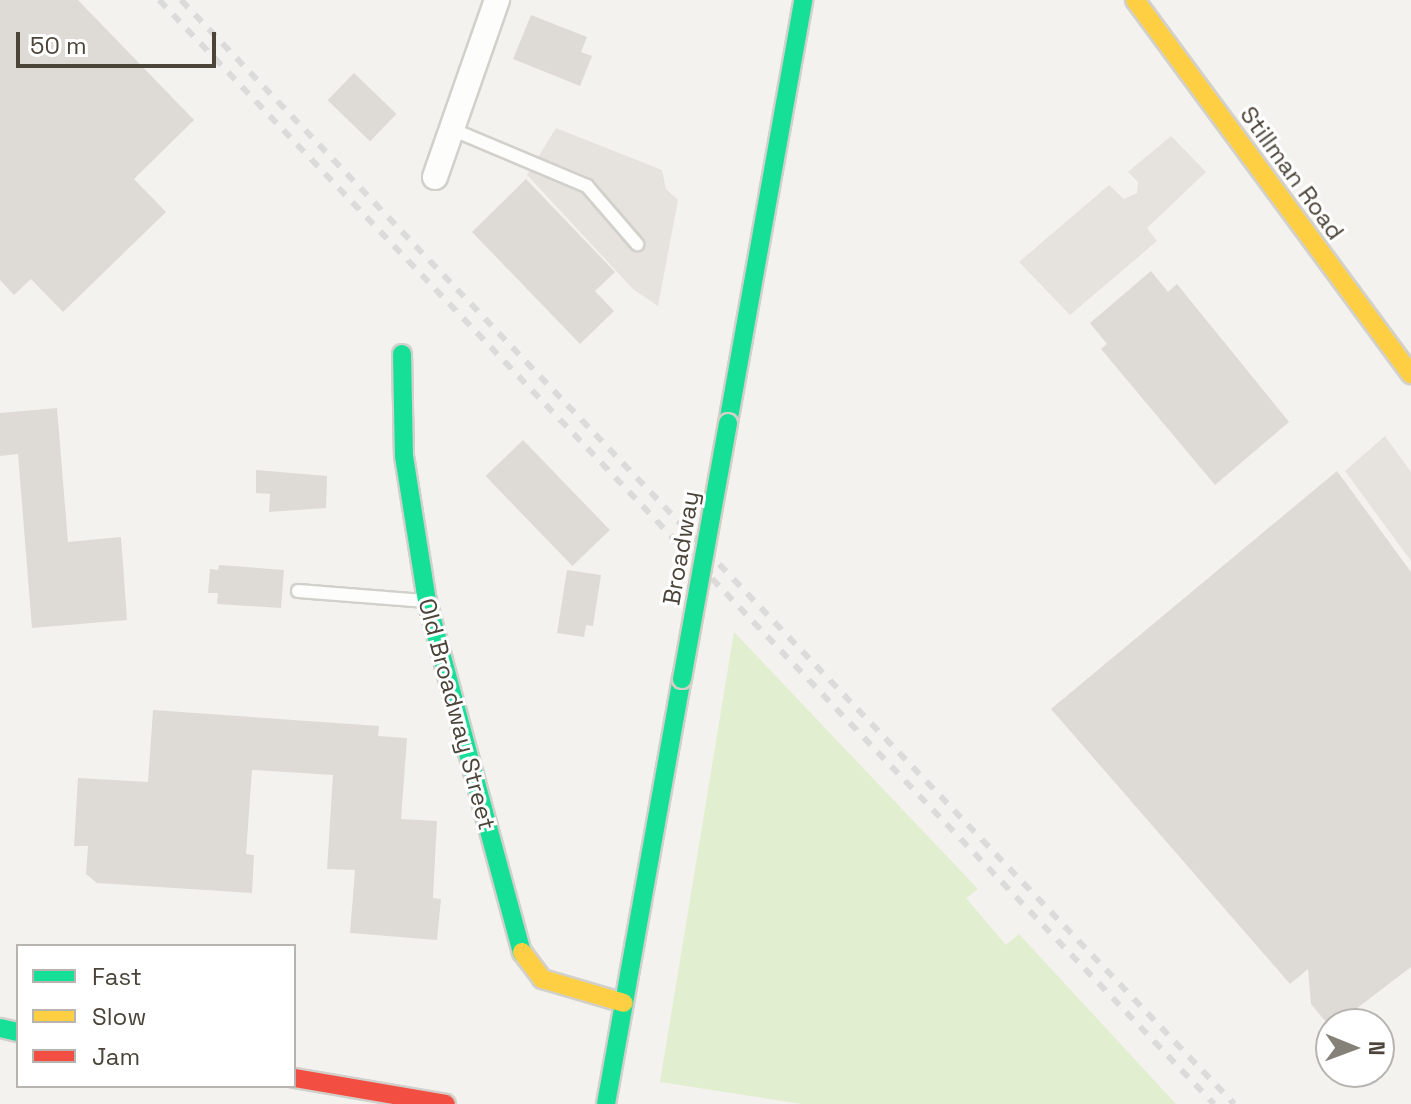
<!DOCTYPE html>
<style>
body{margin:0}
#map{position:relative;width:1411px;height:1104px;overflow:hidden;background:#f4f2ee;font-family:"Space Grotesk",sans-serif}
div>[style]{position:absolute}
.green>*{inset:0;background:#e1eecf}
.parking>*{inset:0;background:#e6e3df}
.building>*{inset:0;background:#dedbd6;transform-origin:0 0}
.roads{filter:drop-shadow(2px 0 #d2d0cb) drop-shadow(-2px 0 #d2d0cb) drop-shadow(0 2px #d2d0cb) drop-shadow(0 -2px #d2d0cb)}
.lane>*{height:12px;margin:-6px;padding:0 6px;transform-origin:6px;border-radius:6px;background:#fdfdfc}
.street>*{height:24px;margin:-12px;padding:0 12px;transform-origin:12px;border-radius:12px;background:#fdfdfc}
.fast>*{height:18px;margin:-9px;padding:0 9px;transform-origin:9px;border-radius:9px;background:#16e098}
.slow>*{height:18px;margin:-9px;padding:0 9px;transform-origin:9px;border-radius:9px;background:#ffcf43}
.jam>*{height:18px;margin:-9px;padding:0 9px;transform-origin:9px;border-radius:9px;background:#f24e42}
.rail>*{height:6px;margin-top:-3px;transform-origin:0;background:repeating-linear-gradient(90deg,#dbdbda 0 10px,transparent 0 20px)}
.bridges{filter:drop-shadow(2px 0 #d3cfc5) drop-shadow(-2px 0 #d3cfc5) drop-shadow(0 2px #d3cfc5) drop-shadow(0 -2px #d3cfc5)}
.fast-bridge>*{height:18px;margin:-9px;padding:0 9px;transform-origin:9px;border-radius:9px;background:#16e098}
span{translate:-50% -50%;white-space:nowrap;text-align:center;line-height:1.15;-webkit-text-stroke:6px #fff;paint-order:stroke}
.street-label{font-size:24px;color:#4b4439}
.legend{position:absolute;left:16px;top:944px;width:280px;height:144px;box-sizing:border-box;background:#fff;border:2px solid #b7b4b0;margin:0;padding:10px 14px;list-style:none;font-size:24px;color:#4b4439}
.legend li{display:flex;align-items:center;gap:16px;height:40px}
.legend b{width:40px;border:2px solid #b7b4b0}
.north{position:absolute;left:1315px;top:1008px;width:80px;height:80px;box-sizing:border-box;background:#fff;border:2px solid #b7b4b0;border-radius:50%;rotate:91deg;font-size:22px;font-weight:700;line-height:32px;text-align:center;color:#4b4439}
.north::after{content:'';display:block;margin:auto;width:28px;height:36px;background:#868178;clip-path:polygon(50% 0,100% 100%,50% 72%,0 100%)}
.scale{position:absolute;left:16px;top:32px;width:200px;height:36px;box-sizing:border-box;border:4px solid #4b4439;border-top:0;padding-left:10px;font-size:24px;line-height:28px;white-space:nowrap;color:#4b4439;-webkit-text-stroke:6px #fff;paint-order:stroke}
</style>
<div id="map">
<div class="green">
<div style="clip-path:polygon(734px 632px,978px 889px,966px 898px,1006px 945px,1019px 934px,1176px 1104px,802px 1104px,660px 1082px)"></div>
</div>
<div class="parking">
<div style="clip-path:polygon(556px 128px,662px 170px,666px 189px,678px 200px,658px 306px,633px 289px,527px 175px)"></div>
<div style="clip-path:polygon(1171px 136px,1206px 172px,1147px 228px,1157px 241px,1070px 315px,1019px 262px,1109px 185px,1124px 199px,1137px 193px,1138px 182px,1128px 172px)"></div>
<div style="clip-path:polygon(1385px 436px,1411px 472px,1411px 561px,1345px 471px)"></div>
</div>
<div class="building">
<div style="clip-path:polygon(0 0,78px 0,194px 120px,134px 179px,166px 212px,63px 312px,31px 279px,14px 295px,0 280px)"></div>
<div style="clip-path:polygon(531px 15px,587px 37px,581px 52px,592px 56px,580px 86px,513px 59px)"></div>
<div style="left:354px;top:73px;width:59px;height:38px;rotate:44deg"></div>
<div style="clip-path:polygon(526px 179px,615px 272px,595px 291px,614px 311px,580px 344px,472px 232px)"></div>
<div style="clip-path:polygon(1151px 271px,1168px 292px,1177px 284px,1289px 422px,1215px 485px,1101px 349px,1107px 344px,1090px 323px)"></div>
<div style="clip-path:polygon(57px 408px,68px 542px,121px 537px,127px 620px,32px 628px,18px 454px,0 456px,0 413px)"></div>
<div style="left:523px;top:440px;width:125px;height:52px;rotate:46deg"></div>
<div style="clip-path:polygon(256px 470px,327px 476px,326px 508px,269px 512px,270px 494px,256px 493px)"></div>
<div style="clip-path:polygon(1337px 471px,1411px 572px,1411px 967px,1331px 1028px,1311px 1004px,1308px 969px,1290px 984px,1051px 709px)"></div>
<div style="clip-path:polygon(219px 565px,284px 570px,281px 608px,217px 604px,218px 593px,208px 593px,210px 569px,218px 570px)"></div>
<div style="clip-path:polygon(567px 570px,601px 575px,593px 626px,586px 625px,584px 637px,557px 633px)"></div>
<div style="clip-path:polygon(153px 710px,379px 726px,378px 736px,407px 738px,401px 819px,437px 821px,433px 898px,441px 899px,437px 940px,350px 933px,355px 870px,327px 869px,333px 775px,252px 770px,246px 854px,254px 855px,252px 893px,97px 883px,86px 874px,88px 846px,74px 846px,78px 778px,148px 782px)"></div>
</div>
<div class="roads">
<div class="lane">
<div style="left:449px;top:128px;width:150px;rotate:22.8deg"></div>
<div style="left:587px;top:186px;width:77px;rotate:49.2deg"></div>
<div style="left:298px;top:591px;width:126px;rotate:4.5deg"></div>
</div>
<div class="street">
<div style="left:435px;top:177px;width:188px;rotate:-70.7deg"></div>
</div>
<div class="fast">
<div style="left:402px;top:354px;width:102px;rotate:88.9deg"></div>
<div style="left:404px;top:456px;width:147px;rotate:81deg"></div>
<div style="left:427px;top:601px;width:364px;rotate:74.9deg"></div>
<div style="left:728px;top:423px;width:430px;rotate:-79.9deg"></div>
<div style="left:0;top:1028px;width:18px;rotate:13deg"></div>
<div style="left:606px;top:1104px;width:432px;rotate:-79.9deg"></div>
</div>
<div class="slow">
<div style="left:1135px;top:0;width:465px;rotate:53.6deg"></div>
<div style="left:522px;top:952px;width:34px;rotate:53deg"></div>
<div style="left:542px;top:979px;width:85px;rotate:16.3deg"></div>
</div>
<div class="jam">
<div style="left:294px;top:1078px;width:154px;rotate:9.7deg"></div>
</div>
</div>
<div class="rail">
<div style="left:159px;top:0;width:1527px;rotate:46.3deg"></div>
<div style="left:181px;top:0;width:1526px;rotate:46.35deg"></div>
</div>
<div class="bridges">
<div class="fast-bridge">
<div style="left:682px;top:679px;width:260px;rotate:-79.8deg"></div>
</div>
</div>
<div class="street-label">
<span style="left:1292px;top:173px;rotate:54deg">Stillman Road</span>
<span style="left:681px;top:548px;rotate:-80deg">Broadway</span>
<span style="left:457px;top:714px;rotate:75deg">Old Broadway Street</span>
</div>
<ul class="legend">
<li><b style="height:10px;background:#16e098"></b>Fast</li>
<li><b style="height:10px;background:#ffcf43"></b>Slow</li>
<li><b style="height:10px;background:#f24e42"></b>Jam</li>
</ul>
<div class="north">N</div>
<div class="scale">50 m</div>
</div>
